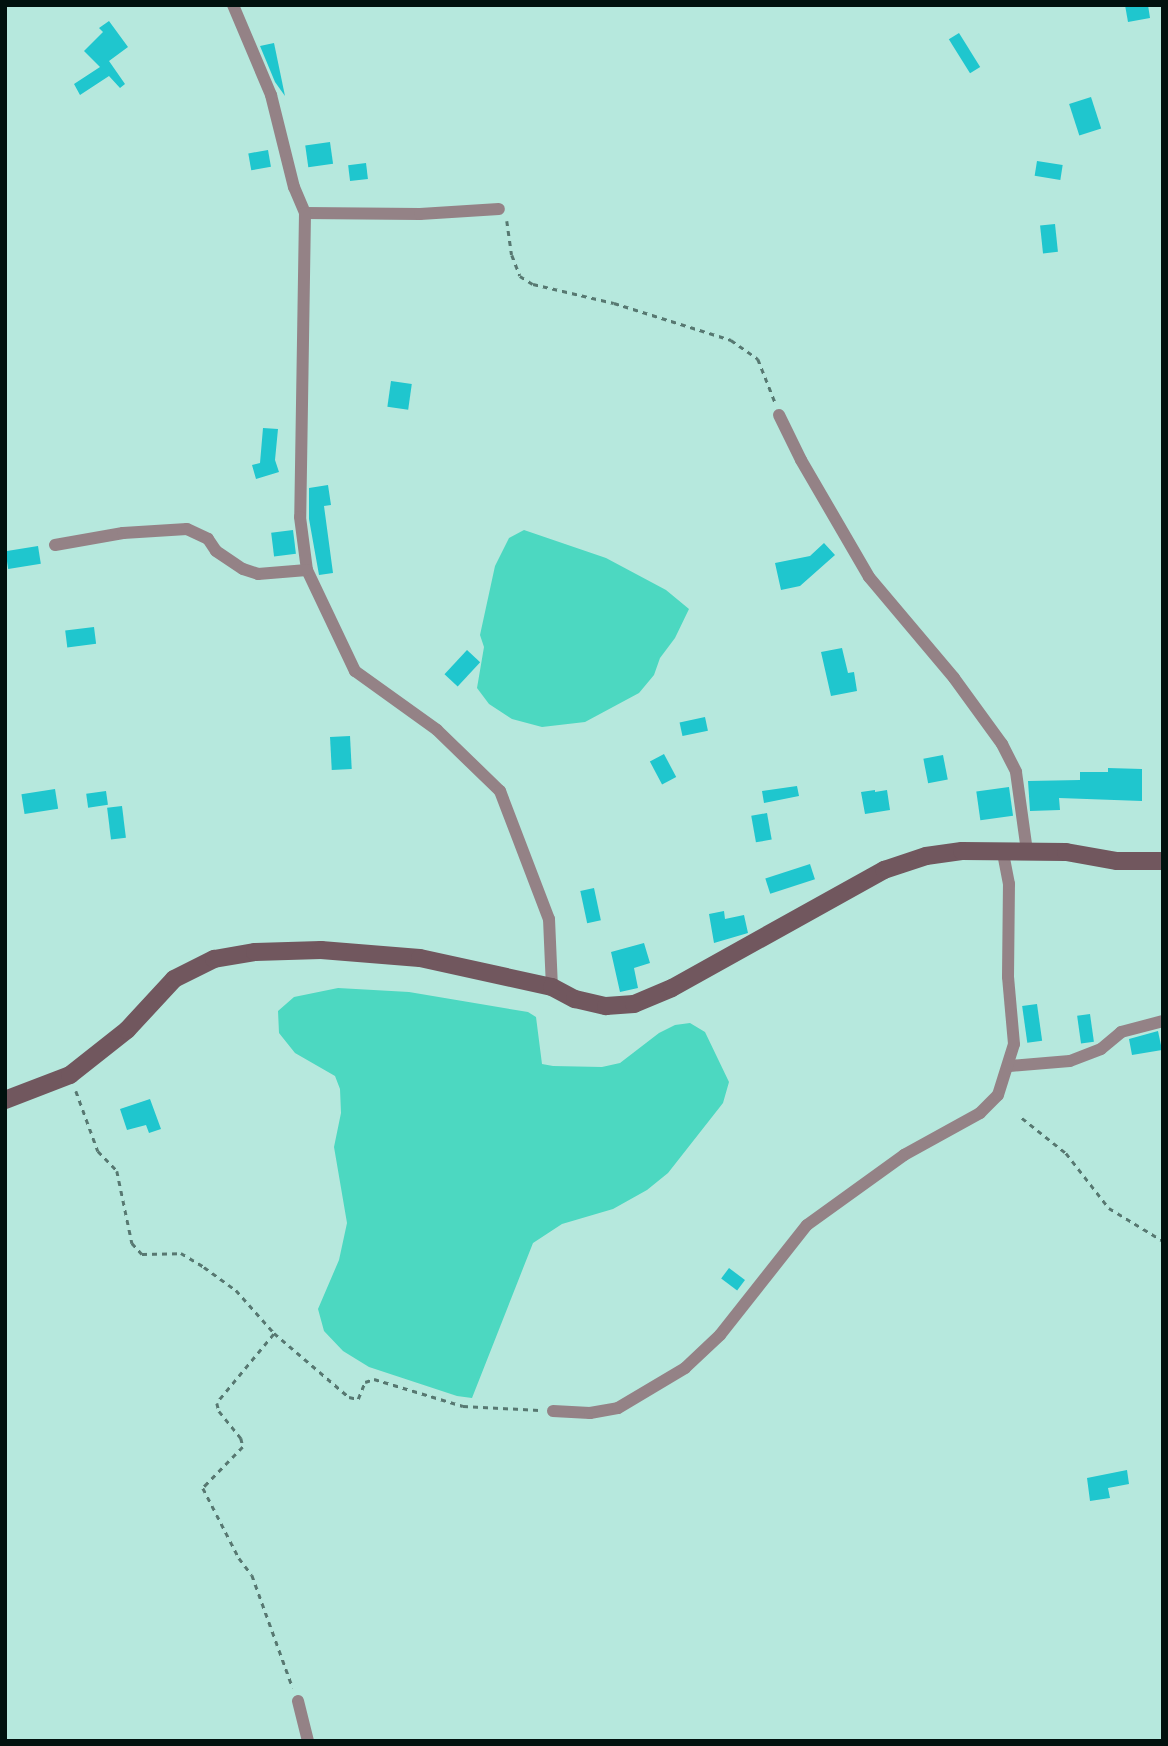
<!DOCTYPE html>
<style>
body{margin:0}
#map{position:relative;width:1168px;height:1746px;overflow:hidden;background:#b6e8dd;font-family:"Sofia Sans Condensed",sans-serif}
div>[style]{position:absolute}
.water>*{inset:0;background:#4cd8c1}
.building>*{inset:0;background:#1fc6ce;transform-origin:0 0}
.path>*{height:2.5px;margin-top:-1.25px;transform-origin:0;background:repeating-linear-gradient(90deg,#577871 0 5px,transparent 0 10px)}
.street>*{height:12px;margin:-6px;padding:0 6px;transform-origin:6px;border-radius:6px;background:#948286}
.secondary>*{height:18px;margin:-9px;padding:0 9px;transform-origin:9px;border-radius:9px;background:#71575e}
span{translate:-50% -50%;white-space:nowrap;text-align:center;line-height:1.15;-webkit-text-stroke:5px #b6e8dd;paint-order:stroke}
.frame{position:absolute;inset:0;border:7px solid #01110e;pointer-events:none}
</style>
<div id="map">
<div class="water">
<div style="clip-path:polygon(524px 530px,606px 558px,666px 590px,689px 609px,675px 638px,660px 658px,654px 675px,639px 693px,585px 722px,542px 727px,512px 719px,489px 704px,477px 688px,484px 647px,480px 635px,495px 566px,509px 538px)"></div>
<div style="clip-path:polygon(338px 988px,409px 992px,528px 1012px,536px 1017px,542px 1064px,553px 1066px,602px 1067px,620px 1063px,659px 1033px,675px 1025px,690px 1023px,705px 1032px,729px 1082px,723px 1103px,668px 1173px,647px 1190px,613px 1209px,562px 1224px,533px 1243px,472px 1398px,457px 1396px,369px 1367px,343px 1351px,324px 1331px,318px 1309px,339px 1260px,347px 1223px,334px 1147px,341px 1113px,340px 1089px,335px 1076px,295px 1053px,279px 1033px,278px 1011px,294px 997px)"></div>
</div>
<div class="building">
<div style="clip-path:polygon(1125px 5px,1148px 5px,1150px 18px,1128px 22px)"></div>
<div style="clip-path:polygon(109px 21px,128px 47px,109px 61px,125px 84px,120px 88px,109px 76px,80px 95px,74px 84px,100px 67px,84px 51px,103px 32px,99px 28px)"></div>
<div style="left:959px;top:33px;width:40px;height:12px;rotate:58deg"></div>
<div style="clip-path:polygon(274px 43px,285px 96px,275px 82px,260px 46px)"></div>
<div style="left:1091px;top:97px;width:33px;height:23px;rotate:72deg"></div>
<div style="left:330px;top:142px;width:22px;height:25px;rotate:82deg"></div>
<div style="left:268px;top:150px;width:17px;height:20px;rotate:80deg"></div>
<div style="left:1037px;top:161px;width:26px;height:15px;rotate:9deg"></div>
<div style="left:366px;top:163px;width:16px;height:18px;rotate:83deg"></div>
<div style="left:1055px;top:224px;width:28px;height:15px;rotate:84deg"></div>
<div style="left:391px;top:381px;width:21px;height:26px;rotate:8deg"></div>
<div style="clip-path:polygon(263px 428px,278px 429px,275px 460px,279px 472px,256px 479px,252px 465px,260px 463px)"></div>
<div style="clip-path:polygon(328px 485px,331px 505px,324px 506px,333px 573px,319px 575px,309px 519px,309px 488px)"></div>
<div style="left:293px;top:530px;width:24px;height:22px;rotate:83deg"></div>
<div style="clip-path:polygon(824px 543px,835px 555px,800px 586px,781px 590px,775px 563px,810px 556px)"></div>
<div style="left:38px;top:546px;width:18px;height:33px;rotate:81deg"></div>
<div style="left:94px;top:627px;width:17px;height:29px;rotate:83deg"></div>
<div style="clip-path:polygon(842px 648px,848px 673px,854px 672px,857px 691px,831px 696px,821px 652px)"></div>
<div style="left:467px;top:650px;width:18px;height:33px;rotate:43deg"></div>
<div style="left:705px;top:717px;width:14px;height:26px;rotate:78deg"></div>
<div style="left:350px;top:736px;width:33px;height:20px;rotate:87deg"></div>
<div style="left:664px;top:754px;width:26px;height:16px;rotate:62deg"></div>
<div style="left:943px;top:755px;width:25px;height:20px;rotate:79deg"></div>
<div style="clip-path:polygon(1108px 768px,1142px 769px,1142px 801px,1059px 798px,1060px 810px,1030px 811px,1028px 781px,1080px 780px,1080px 772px,1108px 772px)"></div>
<div style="clip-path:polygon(797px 786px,799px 796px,764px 803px,762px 791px)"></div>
<div style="left:1009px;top:787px;width:29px;height:33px;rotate:82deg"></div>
<div style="left:55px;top:789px;width:20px;height:34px;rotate:81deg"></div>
<div style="clip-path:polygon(875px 790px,875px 792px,887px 790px,890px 810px,865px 814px,861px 792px)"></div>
<div style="left:106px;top:791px;width:14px;height:20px;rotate:82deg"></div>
<div style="left:122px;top:806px;width:32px;height:15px;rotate:83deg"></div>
<div style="left:767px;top:813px;width:27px;height:16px;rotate:80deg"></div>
<div style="left:810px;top:864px;width:16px;height:47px;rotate:72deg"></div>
<div style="left:594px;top:888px;width:33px;height:14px;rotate:78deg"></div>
<div style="clip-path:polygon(724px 911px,725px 919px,744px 915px,748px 933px,714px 943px,709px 914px)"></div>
<div style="clip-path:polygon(644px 943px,650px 963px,634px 968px,638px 988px,620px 992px,611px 952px)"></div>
<div style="left:1037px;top:1004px;width:37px;height:15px;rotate:82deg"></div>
<div style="left:1090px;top:1014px;width:28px;height:13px;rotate:82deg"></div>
<div style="clip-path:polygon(1158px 1031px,1162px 1050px,1132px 1055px,1129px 1039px)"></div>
<div style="clip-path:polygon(150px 1099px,161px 1129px,149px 1133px,146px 1125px,127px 1130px,120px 1109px)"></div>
<div style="left:729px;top:1268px;width:20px;height:13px;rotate:37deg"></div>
<div style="clip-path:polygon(1127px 1470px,1129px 1484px,1108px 1488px,1110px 1498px,1090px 1501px,1087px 1478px)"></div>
</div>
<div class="path">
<div style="left:507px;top:221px;width:34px;rotate:82deg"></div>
<div style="left:512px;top:255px;width:22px;rotate:69deg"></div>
<div style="left:520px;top:276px;width:15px;rotate:32deg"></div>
<div style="left:533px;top:284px;width:83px;rotate:13.2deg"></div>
<div style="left:614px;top:303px;width:123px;rotate:17.5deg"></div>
<div style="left:731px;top:340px;width:33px;rotate:35deg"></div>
<div style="left:758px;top:359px;width:46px;rotate:68.4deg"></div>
<div style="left:76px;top:1091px;width:64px;rotate:69.9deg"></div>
<div style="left:98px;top:1151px;width:28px;rotate:46deg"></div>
<div style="left:117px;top:1171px;width:74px;rotate:78.2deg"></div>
<div style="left:132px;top:1243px;width:15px;rotate:48deg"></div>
<div style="left:142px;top:1254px;width:39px;rotate:-1deg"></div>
<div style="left:181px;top:1253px;width:27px;rotate:31deg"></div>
<div style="left:204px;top:1267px;width:39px;rotate:36deg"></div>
<div style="left:236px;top:1290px;width:57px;rotate:48.5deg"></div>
<div style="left:274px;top:1333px;width:99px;rotate:40.5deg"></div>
<div style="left:349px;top:1397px;width:9px;rotate:13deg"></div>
<div style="left:358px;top:1399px;width:18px;rotate:-68deg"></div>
<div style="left:365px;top:1382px;width:9px;rotate:-18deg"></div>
<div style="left:374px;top:1379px;width:93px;rotate:16.9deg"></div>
<div style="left:463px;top:1406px;width:76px;rotate:3deg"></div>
<div style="left:1022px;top:1118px;width:56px;rotate:38.5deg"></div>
<div style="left:1066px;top:1153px;width:70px;rotate:52deg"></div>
<div style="left:1109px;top:1208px;width:63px;rotate:31.4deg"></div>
<div style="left:274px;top:1334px;width:89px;rotate:129.6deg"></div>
<div style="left:217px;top:1403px;width:8px;rotate:76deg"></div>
<div style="left:219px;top:1411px;width:35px;rotate:51deg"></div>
<div style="left:241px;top:1438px;width:9px;rotate:77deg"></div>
<div style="left:243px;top:1447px;width:57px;rotate:134.3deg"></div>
<div style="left:203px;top:1488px;width:79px;rotate:62.8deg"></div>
<div style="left:239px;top:1558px;width:21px;rotate:53deg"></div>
<div style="left:252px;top:1575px;width:120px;rotate:70.1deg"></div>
</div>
<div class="street">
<div style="left:233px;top:5px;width:98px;rotate:67.1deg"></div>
<div style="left:271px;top:95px;width:95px;rotate:76deg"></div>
<div style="left:294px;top:187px;width:28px;rotate:67deg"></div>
<div style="left:305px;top:213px;width:115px;rotate:0.5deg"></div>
<div style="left:420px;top:214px;width:79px;rotate:-3.6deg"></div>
<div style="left:305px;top:213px;width:304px;rotate:90.9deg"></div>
<div style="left:300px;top:517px;width:53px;rotate:82.5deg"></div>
<div style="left:307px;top:570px;width:112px;rotate:64.6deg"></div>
<div style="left:355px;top:671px;width:101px;rotate:35.7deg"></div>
<div style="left:437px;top:730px;width:88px;rotate:44.1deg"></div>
<div style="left:500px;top:791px;width:137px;rotate:69.1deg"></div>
<div style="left:549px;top:919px;width:68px;rotate:87.5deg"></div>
<div style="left:779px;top:415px;width:50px;rotate:63.9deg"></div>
<div style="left:801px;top:460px;width:135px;rotate:59.8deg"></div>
<div style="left:869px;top:577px;width:132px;rotate:49.9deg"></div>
<div style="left:954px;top:678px;width:82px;rotate:54deg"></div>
<div style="left:1002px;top:744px;width:31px;rotate:63deg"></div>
<div style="left:1016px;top:772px;width:80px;rotate:82.1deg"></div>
<div style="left:55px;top:545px;width:69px;rotate:-10deg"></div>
<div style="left:123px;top:533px;width:64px;rotate:-3.6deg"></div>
<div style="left:187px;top:529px;width:23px;rotate:25deg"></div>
<div style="left:208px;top:539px;width:14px;rotate:56deg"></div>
<div style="left:216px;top:551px;width:32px;rotate:34deg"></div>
<div style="left:243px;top:569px;width:16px;rotate:18deg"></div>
<div style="left:258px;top:574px;width:49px;rotate:-4.7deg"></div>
<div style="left:1010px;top:1066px;width:60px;rotate:-4.8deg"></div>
<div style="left:1070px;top:1061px;width:33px;rotate:-21deg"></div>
<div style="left:1101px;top:1049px;width:26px;rotate:-40deg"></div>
<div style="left:1121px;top:1032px;width:43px;rotate:-14.7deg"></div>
<div style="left:553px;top:1411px;width:37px;rotate:3deg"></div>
<div style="left:590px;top:1413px;width:28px;rotate:-10deg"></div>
<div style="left:618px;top:1408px;width:78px;rotate:-30.8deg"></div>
<div style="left:685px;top:1368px;width:48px;rotate:-43.3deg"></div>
<div style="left:720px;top:1335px;width:140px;rotate:-51.7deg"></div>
<div style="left:807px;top:1225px;width:120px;rotate:-35.8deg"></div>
<div style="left:904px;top:1155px;width:87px;rotate:-28.9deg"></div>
<div style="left:980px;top:1113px;width:25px;rotate:-45deg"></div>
<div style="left:998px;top:1095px;width:53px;rotate:-72.6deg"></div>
<div style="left:1014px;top:1044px;width:67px;rotate:-95.1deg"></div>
<div style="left:1008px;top:977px;width:93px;rotate:-89.4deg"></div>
<div style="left:1009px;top:884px;width:32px;rotate:-101deg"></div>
<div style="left:298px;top:1701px;width:41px;rotate:76deg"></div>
</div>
<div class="secondary">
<div style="left:5px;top:1100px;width:70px;rotate:-21deg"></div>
<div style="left:70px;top:1075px;width:73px;rotate:-38.3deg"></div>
<div style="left:127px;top:1030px;width:69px;rotate:-47.3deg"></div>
<div style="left:174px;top:979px;width:45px;rotate:-26.6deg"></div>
<div style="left:214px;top:959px;width:42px;rotate:-9.7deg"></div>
<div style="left:255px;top:952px;width:66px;rotate:-1.7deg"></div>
<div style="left:321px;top:950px;width:99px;rotate:4.6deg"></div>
<div style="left:420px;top:958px;width:135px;rotate:12.4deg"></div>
<div style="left:552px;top:987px;width:26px;rotate:28deg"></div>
<div style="left:575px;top:999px;width:32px;rotate:13deg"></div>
<div style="left:606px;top:1006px;width:28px;rotate:-4deg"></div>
<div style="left:634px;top:1004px;width:41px;rotate:-22.8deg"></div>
<div style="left:672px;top:988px;width:243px;rotate:-29.1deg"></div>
<div style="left:884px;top:870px;width:44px;rotate:-18.4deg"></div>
<div style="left:926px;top:856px;width:36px;rotate:-8deg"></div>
<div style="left:962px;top:851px;width:104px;rotate:0.6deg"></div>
<div style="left:1066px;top:852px;width:52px;rotate:10deg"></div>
<div style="left:1117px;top:861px;width:46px"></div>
</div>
<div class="frame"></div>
</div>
